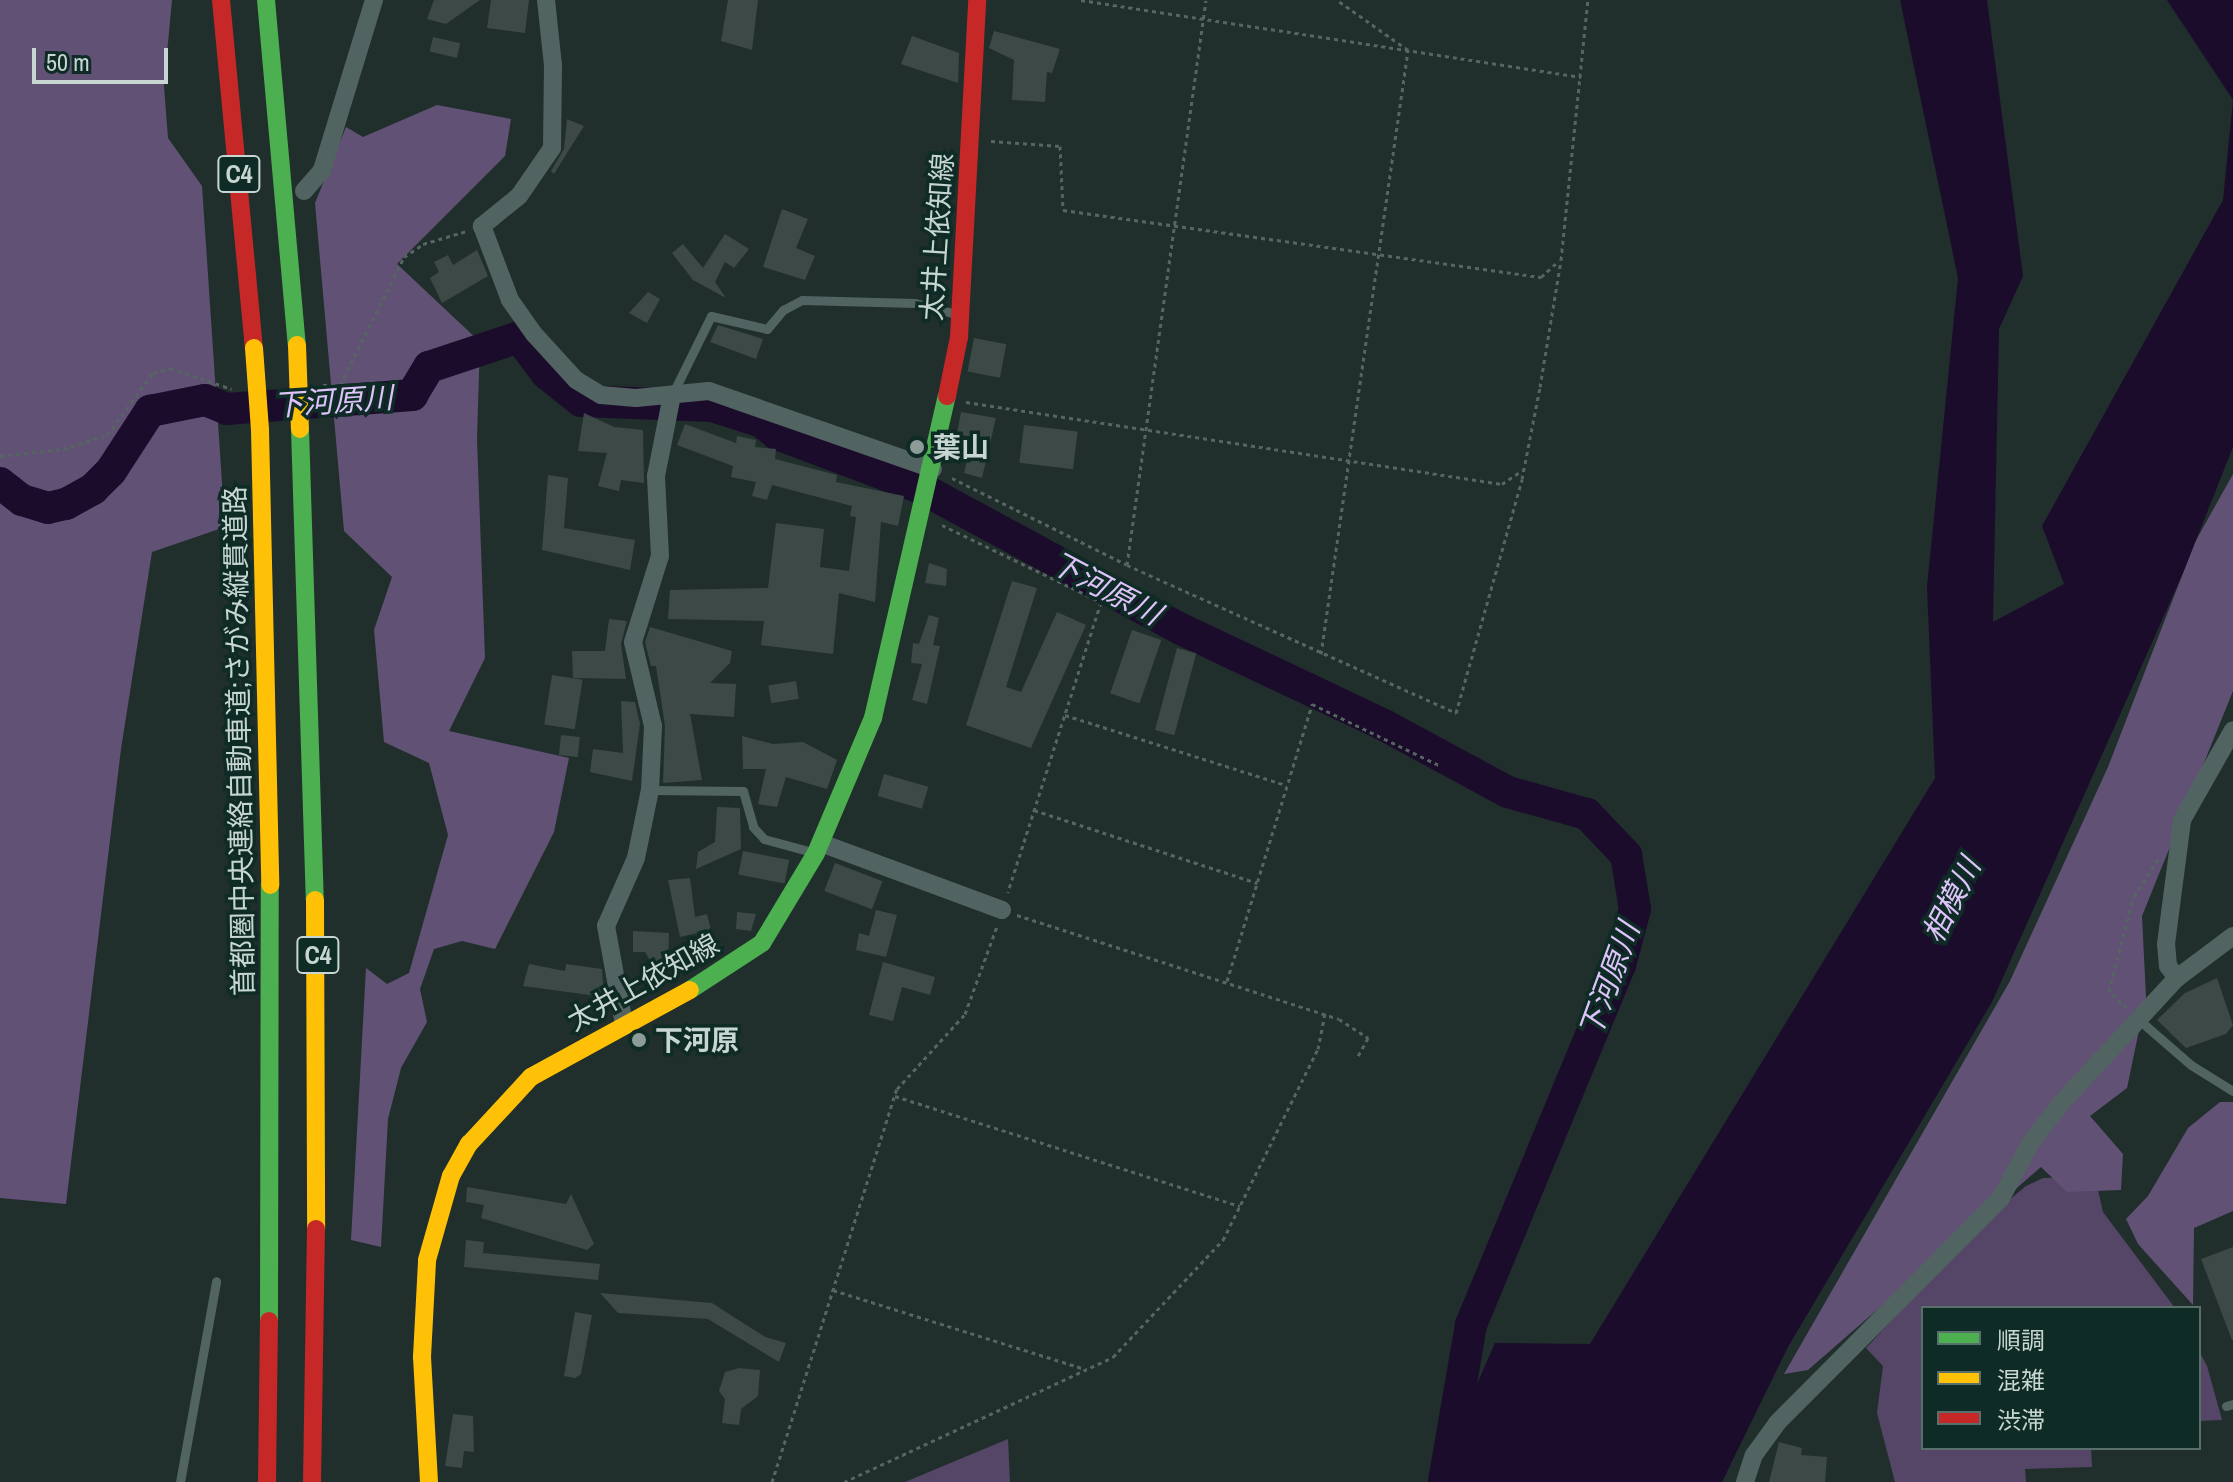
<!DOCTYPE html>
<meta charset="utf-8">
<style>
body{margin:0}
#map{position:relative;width:2233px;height:1482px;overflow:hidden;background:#202f2c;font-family:"Archivo Narrow","Noto Sans JP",sans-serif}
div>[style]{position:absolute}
.green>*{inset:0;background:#554668}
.forest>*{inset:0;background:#615175}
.water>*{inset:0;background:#1c0c2c}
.river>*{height:32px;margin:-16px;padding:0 16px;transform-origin:16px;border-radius:16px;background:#1c0c2c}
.building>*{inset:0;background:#3c4946;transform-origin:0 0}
.path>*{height:3px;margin-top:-1.5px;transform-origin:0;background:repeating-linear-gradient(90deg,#566462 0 4px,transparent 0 8px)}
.lane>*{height:9px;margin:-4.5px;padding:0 4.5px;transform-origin:4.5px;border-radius:4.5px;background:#526461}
.street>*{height:18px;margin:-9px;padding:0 9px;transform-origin:9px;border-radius:9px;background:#526461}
.fast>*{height:18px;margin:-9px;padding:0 9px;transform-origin:9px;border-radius:9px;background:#4caf50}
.slow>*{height:18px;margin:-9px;padding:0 9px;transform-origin:9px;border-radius:9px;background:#ffc107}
.jam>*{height:18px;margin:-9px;padding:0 9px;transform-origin:9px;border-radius:9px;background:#c62828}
.slow-bridge>*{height:18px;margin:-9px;padding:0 9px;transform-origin:9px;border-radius:9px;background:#ffc107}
.dots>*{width:22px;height:22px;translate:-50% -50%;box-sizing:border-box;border:4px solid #0f2b26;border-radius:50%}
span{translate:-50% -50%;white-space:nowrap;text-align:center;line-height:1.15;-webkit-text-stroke:7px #0f2b26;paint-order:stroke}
.shield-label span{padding:2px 6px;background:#0f2b26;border:2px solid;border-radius:6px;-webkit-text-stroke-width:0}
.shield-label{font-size:26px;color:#c7d6d3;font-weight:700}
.street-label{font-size:28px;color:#c7d6d3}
.poi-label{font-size:28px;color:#c7d6d3;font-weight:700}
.left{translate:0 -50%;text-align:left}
.water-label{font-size:30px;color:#ddc3f9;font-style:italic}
.legend{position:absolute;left:1921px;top:1306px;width:280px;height:144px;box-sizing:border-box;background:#0f2b26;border:2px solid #596f6b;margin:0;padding:10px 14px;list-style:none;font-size:24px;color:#c7d6d3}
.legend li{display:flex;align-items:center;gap:16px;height:40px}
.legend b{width:40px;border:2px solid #596f6b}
.scale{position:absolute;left:32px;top:48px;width:136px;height:36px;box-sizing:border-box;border:4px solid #c7d6d3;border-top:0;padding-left:10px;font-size:24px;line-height:28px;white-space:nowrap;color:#c7d6d3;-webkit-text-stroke:6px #0f2b26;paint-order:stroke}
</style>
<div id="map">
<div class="green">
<div style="clip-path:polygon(2095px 1177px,2103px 1212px,2175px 1308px,1923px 1308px,1923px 1448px,2091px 1448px,2092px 1467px,2025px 1469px,2026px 1482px,1895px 1482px,1877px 1413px,1883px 1366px,1866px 1348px,1984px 1221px,2026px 1186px,2043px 1178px)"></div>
<div style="clip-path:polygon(2199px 1351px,2207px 1366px,2222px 1420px,2199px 1421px)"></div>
<div style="clip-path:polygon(1008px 1439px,1010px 1482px,905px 1482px)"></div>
</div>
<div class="forest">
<div style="clip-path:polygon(0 0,172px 0,164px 86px,168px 138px,202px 186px,225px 527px,152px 552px,121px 749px,66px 1204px,0 1198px)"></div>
<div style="clip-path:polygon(437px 105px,511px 119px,505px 156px,397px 264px,480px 342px,477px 439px,485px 658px,449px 731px,569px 758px,554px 832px,495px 949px,462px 941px,434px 949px,420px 989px,427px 1022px,401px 1068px,388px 1119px,381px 1247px,351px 1240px,366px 968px,387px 984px,409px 973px,448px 835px,429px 763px,384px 742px,374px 630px,392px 577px,344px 531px,315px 203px,346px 127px,363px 137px)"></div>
<div style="clip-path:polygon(2233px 474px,2233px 691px,2142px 916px,2146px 997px,2127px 1088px,2090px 1116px,2123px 1154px,2121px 1190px,2067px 1192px,2041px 1167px,1808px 1370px,1784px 1374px,2010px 981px,2108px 767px,2195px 542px)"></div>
<div style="clip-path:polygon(2220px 1102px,2233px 1102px,2233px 1211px,2194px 1228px,2193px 1305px,2138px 1244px,2126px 1219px,2148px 1196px,2188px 1128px)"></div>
</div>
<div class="water">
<div style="clip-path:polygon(1900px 0,1987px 0,2023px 276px,1999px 329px,1993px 622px,2064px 584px,2042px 526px,2223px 200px,2233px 100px,2167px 0,2233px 0,2233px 447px,2183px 573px,1992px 1002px,1788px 1347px,1722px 1482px,1434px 1482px,1495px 1343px,1590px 1344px,1935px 778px,1927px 587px,1958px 278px)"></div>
</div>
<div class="river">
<div style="left:0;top:483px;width:28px;rotate:38deg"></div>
<div style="left:22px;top:500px;width:27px;rotate:17deg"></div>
<div style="left:48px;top:508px;width:18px;rotate:-13deg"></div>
<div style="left:66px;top:504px;width:31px;rotate:-29deg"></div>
<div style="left:93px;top:489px;width:25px;rotate:-45deg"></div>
<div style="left:111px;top:471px;width:72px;rotate:-57deg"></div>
<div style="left:150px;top:411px;width:56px;rotate:-11.3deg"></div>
<div style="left:205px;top:400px;width:24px;rotate:22deg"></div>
<div style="left:227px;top:409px;width:186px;rotate:-4.3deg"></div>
<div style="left:412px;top:395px;width:33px;rotate:-59deg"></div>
<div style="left:429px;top:367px;width:95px;rotate:-18.4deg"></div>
<div style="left:519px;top:337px;width:46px;rotate:52.9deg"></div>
<div style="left:547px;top:374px;width:43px;rotate:38.5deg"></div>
<div style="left:581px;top:401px;width:131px;rotate:2.2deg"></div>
<div style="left:712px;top:406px;width:52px;rotate:17.7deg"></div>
<div style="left:762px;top:422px;width:19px;rotate:39deg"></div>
<div style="left:777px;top:434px;width:154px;rotate:20.6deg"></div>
<div style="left:921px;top:488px;width:296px;rotate:28.5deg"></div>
<div style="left:1181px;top:629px;width:225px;rotate:25.3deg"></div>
<div style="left:1384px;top:725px;width:141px;rotate:28.4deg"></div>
<div style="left:1508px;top:792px;width:82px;rotate:15.6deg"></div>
<div style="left:1587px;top:814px;width:57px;rotate:46.4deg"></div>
<div style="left:1626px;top:855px;width:55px;rotate:80.5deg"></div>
<div style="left:1635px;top:909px;width:58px;rotate:105deg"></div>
<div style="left:1620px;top:965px;width:390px;rotate:112.5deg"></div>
<div style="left:1471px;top:1325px;width:159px;rotate:99.8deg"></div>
</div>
<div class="building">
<div style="clip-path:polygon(434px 0,480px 0,446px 24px,427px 19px)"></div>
<div style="clip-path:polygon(491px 0,529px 0,525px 33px,487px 28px)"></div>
<div style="clip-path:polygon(728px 0,758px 0,752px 50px,721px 41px)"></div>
<div style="clip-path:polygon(994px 31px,1060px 49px,1052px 73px,1047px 72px,1045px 102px,1012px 100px,1014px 60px,989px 48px)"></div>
<div style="clip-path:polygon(912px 36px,959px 53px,958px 83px,901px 64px)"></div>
<div style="left:433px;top:37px;width:28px;height:15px;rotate:13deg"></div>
<div style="clip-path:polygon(567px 119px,584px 126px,554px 174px,551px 171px,564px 149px)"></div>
<div style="clip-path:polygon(782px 209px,808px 219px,796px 248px,815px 256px,805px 280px,763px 267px)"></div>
<div style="clip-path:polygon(725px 234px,749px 249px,734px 268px,725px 262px,715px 282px,726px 298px,693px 280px,672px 253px,683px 244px,703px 268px)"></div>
<div style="clip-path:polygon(477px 250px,488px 276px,442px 303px,430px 278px,439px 272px,434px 262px,448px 255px,453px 265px)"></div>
<div style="clip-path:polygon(648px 292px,660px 299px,647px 323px,629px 313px)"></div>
<div style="clip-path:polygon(718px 325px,763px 339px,756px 359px,710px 342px)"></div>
<div style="left:974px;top:338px;width:33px;height:34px;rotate:11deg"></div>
<div style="clip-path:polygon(961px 412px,996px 418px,982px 478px,964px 473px,973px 437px,957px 434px)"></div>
<div style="clip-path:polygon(584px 413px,614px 427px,643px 430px,644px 483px,621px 480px,619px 491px,598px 486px,607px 453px,578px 451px)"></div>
<div style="clip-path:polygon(685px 424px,736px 443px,737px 436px,756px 440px,755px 447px,776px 449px,775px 459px,837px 475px,836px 482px,904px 496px,898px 526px,881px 522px,875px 602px,839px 593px,833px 654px,761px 645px,764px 621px,668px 619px,670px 590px,768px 588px,776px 523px,824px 529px,820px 567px,849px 571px,856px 517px,850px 516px,852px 506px,772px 485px,767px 500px,752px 496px,756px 482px,731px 477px,733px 466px,677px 445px)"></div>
<div style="left:1024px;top:425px;width:54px;height:38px;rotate:7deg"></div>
<div style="clip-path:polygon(548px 475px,568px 478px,564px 528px,635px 540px,630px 570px,542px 550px)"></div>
<div style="clip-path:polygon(929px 563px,947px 569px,946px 586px,925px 583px)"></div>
<div style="clip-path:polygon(1012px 581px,1037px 588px,1006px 687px,1021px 692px,1057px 612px,1086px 625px,1031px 748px,966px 725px)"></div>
<div style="clip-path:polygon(929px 615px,939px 618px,933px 645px,940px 646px,927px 704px,912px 700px,922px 664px,911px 663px,913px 643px,919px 644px)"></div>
<div style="clip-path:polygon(609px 619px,627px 621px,621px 644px,626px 679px,573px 678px,572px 651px,605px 651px)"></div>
<div style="clip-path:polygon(650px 627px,732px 651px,730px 663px,710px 683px,736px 684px,734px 717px,690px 714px,702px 780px,663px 783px,665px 726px,656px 666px,651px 666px,645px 642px)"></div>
<div style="left:1132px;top:630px;width:31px;height:67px;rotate:19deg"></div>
<div style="left:1177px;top:648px;width:20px;height:85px;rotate:15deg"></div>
<div style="left:552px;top:675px;width:31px;height:50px;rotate:9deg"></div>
<div style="left:796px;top:681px;width:18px;height:28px;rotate:81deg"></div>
<div style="clip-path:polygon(621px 701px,635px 702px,640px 724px,632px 781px,590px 772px,593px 749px,623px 753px)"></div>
<div style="left:561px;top:735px;width:19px;height:20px;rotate:6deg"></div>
<div style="clip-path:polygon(742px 736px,773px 744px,803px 742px,837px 760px,827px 789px,786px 777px,777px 807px,758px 804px,766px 769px,743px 769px)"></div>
<div style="left:884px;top:774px;width:46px;height:23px;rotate:16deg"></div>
<div style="clip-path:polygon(717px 807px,740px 808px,741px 849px,696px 869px,698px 852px,715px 842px)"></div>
<div style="left:743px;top:851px;width:47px;height:24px;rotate:11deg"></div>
<div style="left:835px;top:863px;width:51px;height:30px;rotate:21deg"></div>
<div style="clip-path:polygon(690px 878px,695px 917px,707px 914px,711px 930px,680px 937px,668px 880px)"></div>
<div style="clip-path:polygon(876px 910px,897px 915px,886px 957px,856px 950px,859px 933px,869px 936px)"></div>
<div style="clip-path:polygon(737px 912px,756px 914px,751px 931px,736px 929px)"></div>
<div style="clip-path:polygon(633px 931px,669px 933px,668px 967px,653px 966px,645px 952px,633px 952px)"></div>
<div style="clip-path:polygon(883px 962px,935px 977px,930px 995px,902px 987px,893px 1021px,869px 1015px)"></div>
<div style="clip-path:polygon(529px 964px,565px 971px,566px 964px,602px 969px,604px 997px,523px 986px)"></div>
<div style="clip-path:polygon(2217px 978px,2233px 1025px,2226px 1034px,2186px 1048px,2157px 1020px,2185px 993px)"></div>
<div style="clip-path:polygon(467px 1187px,566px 1204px,571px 1194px,594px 1244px,587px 1250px,481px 1218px,484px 1205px,466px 1202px)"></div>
<div style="clip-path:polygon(466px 1240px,484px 1242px,483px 1253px,600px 1264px,598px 1280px,464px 1267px)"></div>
<div style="clip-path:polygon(2233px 1247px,2233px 1340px,2232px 1340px,2201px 1259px)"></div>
<div style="clip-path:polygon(600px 1293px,712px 1303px,765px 1337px,786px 1343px,779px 1362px,708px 1319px,618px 1313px)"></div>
<div style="clip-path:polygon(575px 1312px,592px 1315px,581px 1374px,575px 1378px,564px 1376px)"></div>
<div style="clip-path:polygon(739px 1368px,760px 1370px,758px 1396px,741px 1409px,739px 1425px,722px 1423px,725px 1399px,719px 1391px,725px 1372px)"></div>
<div style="clip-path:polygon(453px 1414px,473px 1416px,474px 1452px,464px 1451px,462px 1468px,445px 1466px)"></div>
<div style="clip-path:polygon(1779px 1442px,1802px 1448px,1801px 1455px,1827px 1457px,1825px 1482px,1769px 1482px)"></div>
</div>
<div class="path">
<div style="left:1081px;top:0;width:506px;rotate:8.75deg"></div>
<div style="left:991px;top:141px;width:69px;rotate:4.1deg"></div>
<div style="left:1060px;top:146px;width:64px;rotate:87.3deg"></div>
<div style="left:1063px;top:210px;width:483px;rotate:8deg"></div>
<div style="left:1541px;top:277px;width:24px;rotate:-42deg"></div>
<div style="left:323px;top:385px;width:17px"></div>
<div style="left:340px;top:385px;width:143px;rotate:-63.4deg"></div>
<div style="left:404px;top:257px;width:23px;rotate:-34deg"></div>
<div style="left:423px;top:244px;width:46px;rotate:-16.5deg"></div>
<div style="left:966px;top:402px;width:542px;rotate:8.7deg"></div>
<div style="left:1502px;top:484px;width:25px;rotate:-34deg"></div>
<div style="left:0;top:456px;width:63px;rotate:-6.3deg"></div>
<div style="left:63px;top:449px;width:46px;rotate:-17.7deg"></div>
<div style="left:107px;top:435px;width:77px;rotate:-53.4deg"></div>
<div style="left:153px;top:373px;width:18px;rotate:-16deg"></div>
<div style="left:170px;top:368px;width:65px;rotate:18.7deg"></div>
<div style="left:952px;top:478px;width:195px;rotate:26.4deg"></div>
<div style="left:1127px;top:565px;width:361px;rotate:24.2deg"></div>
<div style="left:1456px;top:713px;width:243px;rotate:-74.2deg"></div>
<div style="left:1522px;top:479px;width:94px;rotate:-78.9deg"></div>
<div style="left:1540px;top:387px;width:129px;rotate:-80.6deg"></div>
<div style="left:1561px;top:260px;width:261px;rotate:-84.1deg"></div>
<div style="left:942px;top:525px;width:177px;rotate:25.8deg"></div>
<div style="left:1101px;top:602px;width:305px;rotate:107.8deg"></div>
<div style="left:1127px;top:565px;width:570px;rotate:-82.04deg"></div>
<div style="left:1321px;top:654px;width:610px;rotate:-81.8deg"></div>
<div style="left:1408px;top:50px;width:87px;rotate:-144.8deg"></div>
<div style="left:1065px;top:715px;width:232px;rotate:17.6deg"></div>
<div style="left:1034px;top:810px;width:235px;rotate:18.1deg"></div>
<div style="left:1017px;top:915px;width:338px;rotate:17.9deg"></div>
<div style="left:1339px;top:1019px;width:35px;rotate:33deg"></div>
<div style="left:1368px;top:1038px;width:23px;rotate:119deg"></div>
<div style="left:1227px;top:981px;width:290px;rotate:-72.9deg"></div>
<div style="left:1312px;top:704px;width:141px;rotate:25.7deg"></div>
<div style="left:2127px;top:1008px;width:25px;rotate:-137deg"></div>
<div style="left:2109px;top:991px;width:98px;rotate:-75.3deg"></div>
<div style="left:2134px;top:896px;width:45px;rotate:-56.7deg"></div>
<div style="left:895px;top:1096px;width:362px;rotate:17.7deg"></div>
<div style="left:833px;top:1290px;width:264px;rotate:17.4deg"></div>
<div style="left:772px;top:1482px;width:412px;rotate:-72.4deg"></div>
<div style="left:897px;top:1089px;width:101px;rotate:-47.8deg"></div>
<div style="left:965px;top:1014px;width:94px;rotate:-70deg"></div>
<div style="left:844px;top:1482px;width:297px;rotate:-24.9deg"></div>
<div style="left:1113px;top:1357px;width:161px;rotate:-46.8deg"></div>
<div style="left:1223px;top:1240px;width:213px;rotate:-63.6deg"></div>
<div style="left:1318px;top:1049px;width:36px;rotate:-79deg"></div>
</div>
<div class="lane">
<div style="left:672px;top:395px;width:88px;rotate:-63.7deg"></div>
<div style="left:711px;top:316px;width:57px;rotate:13.1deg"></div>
<div style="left:767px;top:329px;width:25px;rotate:-50deg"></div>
<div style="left:783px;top:310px;width:21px;rotate:-28deg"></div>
<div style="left:802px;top:300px;width:113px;rotate:1.5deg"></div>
<div style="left:915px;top:303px;width:47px;rotate:14.9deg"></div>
<div style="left:650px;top:790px;width:93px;rotate:0.6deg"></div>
<div style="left:743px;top:791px;width:37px;rotate:74deg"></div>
<div style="left:753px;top:827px;width:16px;rotate:47deg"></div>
<div style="left:764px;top:839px;width:54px;rotate:15.1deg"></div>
<div style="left:2138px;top:1019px;width:70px;rotate:41deg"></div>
<div style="left:2191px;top:1065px;width:49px;rotate:31.8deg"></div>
<div style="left:2226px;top:1406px;width:7px;rotate:-16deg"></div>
<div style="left:180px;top:1482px;width:204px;rotate:-79.8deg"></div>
</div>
<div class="street">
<div style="left:546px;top:0;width:65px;rotate:83.9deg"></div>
<div style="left:553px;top:65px;width:83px;rotate:90.7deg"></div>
<div style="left:552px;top:148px;width:58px;rotate:124.5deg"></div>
<div style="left:519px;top:196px;width:48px;rotate:141deg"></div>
<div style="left:482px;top:226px;width:79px;rotate:69.3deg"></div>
<div style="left:510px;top:300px;width:42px;rotate:54.8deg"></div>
<div style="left:534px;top:334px;width:62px;rotate:47.6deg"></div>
<div style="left:576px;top:380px;width:29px;rotate:31deg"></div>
<div style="left:601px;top:395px;width:35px;rotate:5deg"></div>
<div style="left:636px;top:398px;width:73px;rotate:-5.5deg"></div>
<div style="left:709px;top:391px;width:237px;rotate:19.2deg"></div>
<div style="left:304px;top:191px;width:28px;rotate:-49deg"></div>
<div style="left:322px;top:170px;width:178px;rotate:-73deg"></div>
<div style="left:821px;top:843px;width:193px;rotate:20.3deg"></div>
<div style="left:2177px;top:978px;width:15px;rotate:-127deg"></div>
<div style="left:2168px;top:966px;width:22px;rotate:-95deg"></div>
<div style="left:2166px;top:944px;width:125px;rotate:-82.6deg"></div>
<div style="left:2182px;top:820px;width:103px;rotate:-60.5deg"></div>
<div style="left:624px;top:1024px;width:100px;rotate:-100.4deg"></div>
<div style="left:606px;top:926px;width:74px;rotate:-66.2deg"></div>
<div style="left:636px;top:858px;width:69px;rotate:-78.4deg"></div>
<div style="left:650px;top:790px;width:64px;rotate:-87.3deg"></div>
<div style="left:653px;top:726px;width:86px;rotate:-103.4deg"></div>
<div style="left:633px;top:642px;width:90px;rotate:-72.6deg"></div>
<div style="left:660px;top:556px;width:80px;rotate:-92.9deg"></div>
<div style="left:656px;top:476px;width:83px;rotate:-78.8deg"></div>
<div style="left:1745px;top:1482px;width:28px;rotate:-72deg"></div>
<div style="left:1754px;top:1455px;width:39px;rotate:-54deg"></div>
<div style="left:1777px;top:1423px;width:317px;rotate:-45.1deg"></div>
<div style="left:2001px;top:1198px;width:64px;rotate:-61.8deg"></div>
<div style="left:2031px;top:1142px;width:52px;rotate:-52deg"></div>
<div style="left:2063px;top:1101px;width:168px;rotate:-47.2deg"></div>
<div style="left:2177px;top:978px;width:70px;rotate:-36.9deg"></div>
</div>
<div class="fast">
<div style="left:266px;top:0;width:346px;rotate:84.9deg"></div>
<div style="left:300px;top:429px;width:471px;rotate:88.2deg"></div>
<div style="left:690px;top:990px;width:86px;rotate:-33.1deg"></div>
<div style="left:762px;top:943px;width:105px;rotate:-59deg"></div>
<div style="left:816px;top:853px;width:147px;rotate:-67.1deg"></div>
<div style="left:873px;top:718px;width:330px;rotate:-77.1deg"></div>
<div style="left:269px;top:1321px;width:436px;rotate:-89.9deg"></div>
</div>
<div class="slow">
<div style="left:260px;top:430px;width:455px;rotate:88.7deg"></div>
<div style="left:315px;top:900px;width:329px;rotate:89.8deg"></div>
<div style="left:429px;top:1482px;width:125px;rotate:-93.2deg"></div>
<div style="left:422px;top:1357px;width:97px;rotate:-87deg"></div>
<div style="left:427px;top:1260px;width:87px;rotate:-74.1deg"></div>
<div style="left:451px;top:1176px;width:37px;rotate:-61deg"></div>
<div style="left:469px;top:1144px;width:91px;rotate:-47.2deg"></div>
<div style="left:531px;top:1077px;width:181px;rotate:-28.7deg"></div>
</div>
<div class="jam">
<div style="left:221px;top:0;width:350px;rotate:84.6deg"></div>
<div style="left:947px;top:396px;width:60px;rotate:-78.5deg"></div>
<div style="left:959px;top:337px;width:337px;rotate:-86.9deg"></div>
<div style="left:267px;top:1482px;width:161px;rotate:-89.3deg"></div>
<div style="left:312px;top:1482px;width:253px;rotate:-89.1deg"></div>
</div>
<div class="slow-bridge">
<div style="left:297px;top:345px;width:84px;rotate:88deg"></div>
<div style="left:254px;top:348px;width:82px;rotate:85.8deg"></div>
</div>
<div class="dots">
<div style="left:917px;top:447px;background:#8d9c99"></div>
<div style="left:639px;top:1040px;background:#8d9c99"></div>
</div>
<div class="shield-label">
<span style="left:239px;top:174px">C4</span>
<span style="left:318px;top:955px">C4</span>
</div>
<div class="street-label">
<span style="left:937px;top:237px;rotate:-86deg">太井上依知線</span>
<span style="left:239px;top:741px;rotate:-91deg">首都圏中央連絡自動車道;さがみ縦貫道路</span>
<span style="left:643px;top:982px;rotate:-29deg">太井上依知線</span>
</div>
<div class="poi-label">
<span class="left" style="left:933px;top:447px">葉山</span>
<span class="left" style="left:655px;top:1040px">下河原</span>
</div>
<div class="water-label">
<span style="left:333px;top:401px;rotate:-4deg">下河原川</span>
<span style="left:1106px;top:588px;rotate:28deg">下河原川</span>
<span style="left:1951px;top:900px;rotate:-63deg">相模川</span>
<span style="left:1609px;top:980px;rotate:-70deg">下河原川</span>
</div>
<ul class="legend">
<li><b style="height:10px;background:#4caf50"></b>順調</li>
<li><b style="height:10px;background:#ffc107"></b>混雑</li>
<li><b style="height:10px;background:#c62828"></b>渋滞</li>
</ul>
<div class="scale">50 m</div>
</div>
